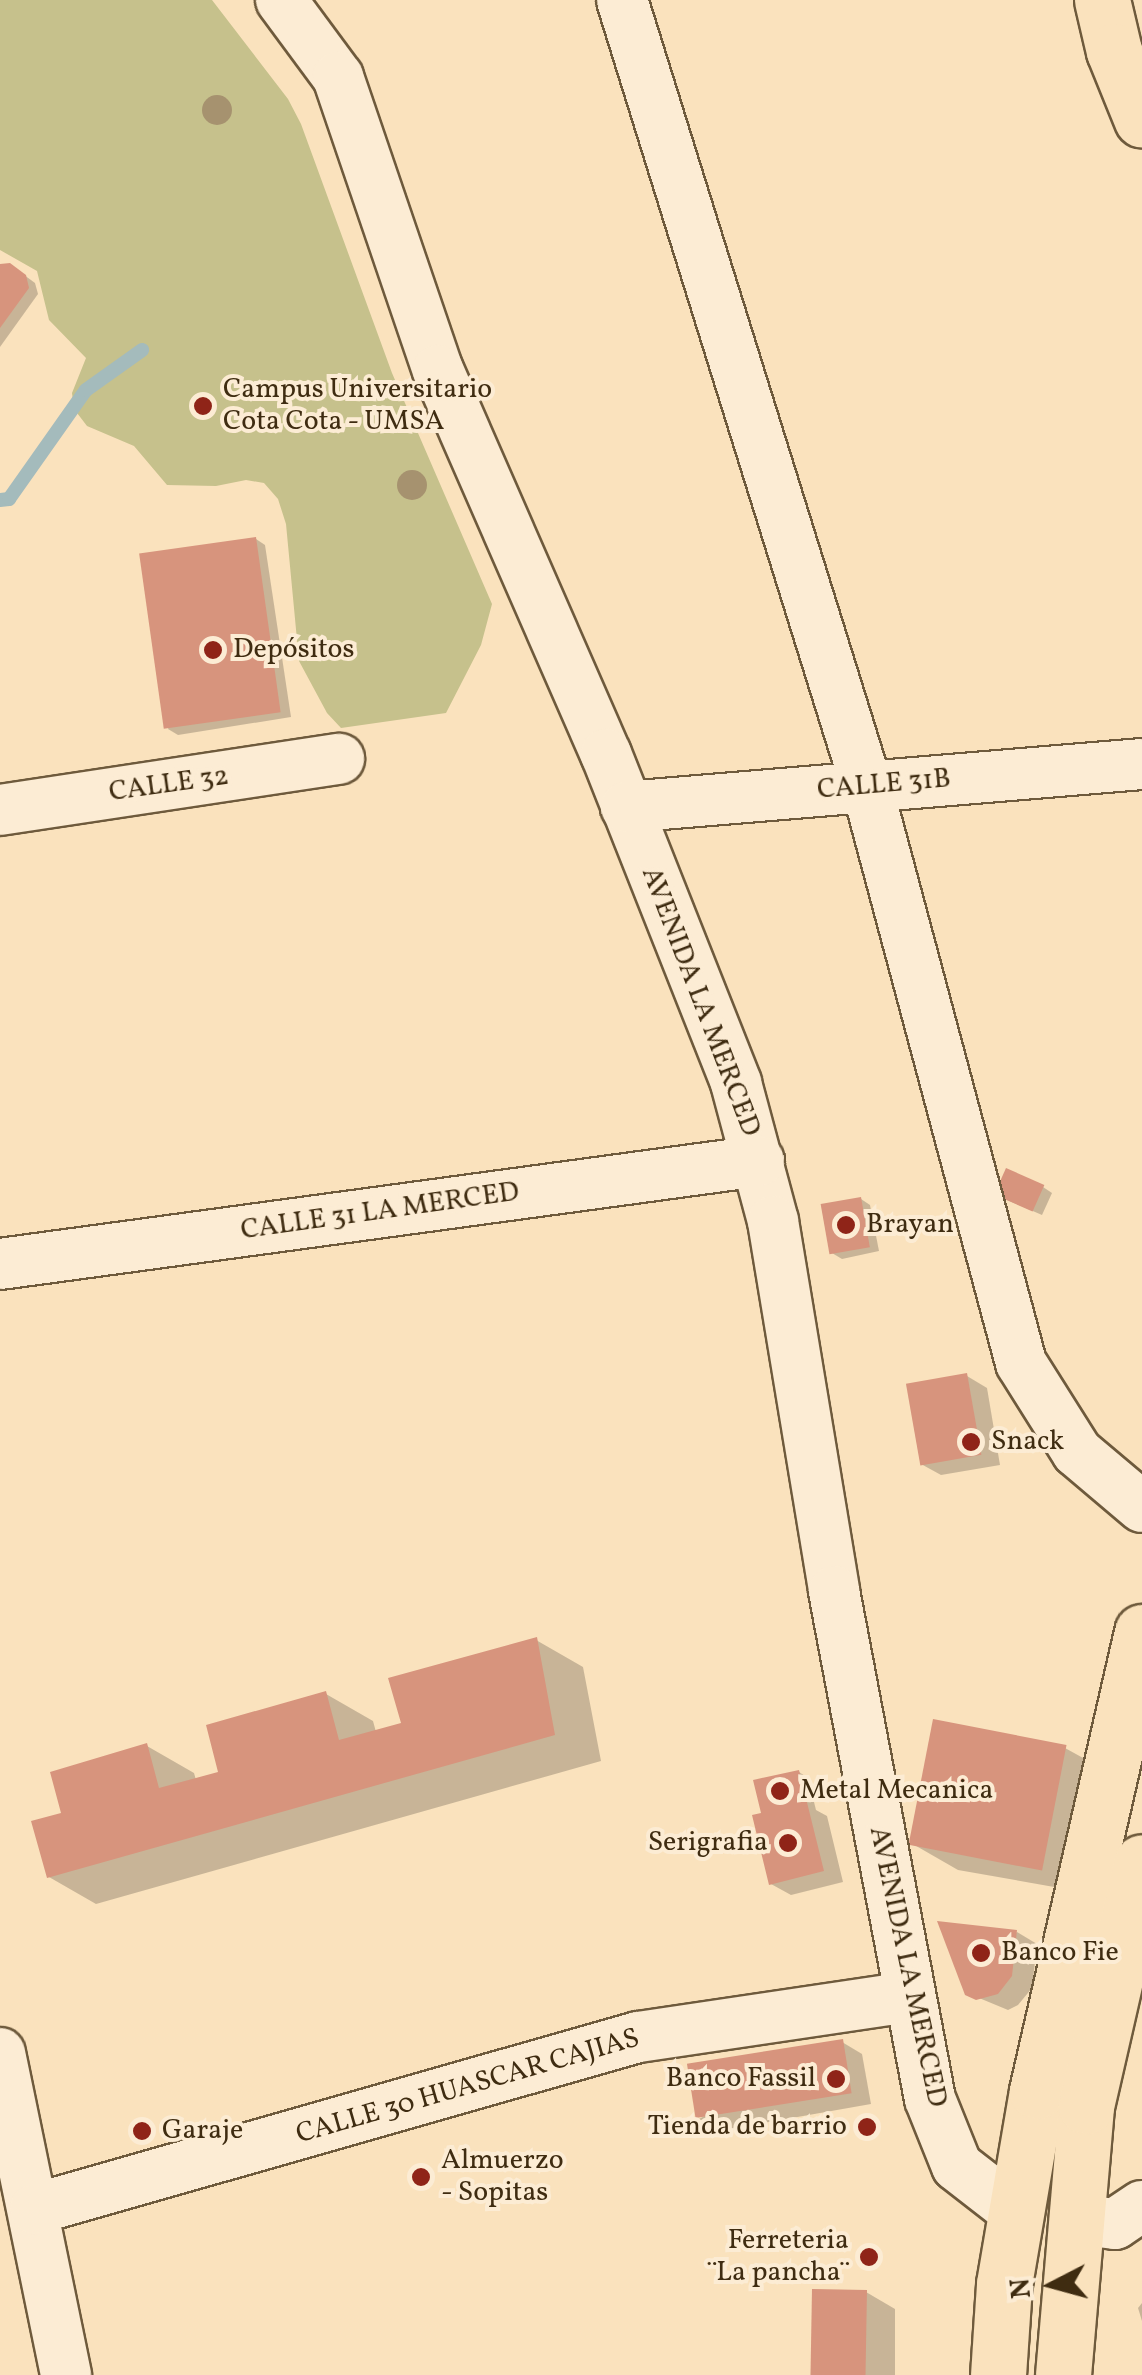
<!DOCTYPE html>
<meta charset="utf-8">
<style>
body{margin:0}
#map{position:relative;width:1142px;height:2375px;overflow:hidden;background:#fae2bd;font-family:Vollkorn,serif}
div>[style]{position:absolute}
.green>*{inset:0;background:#c6c18c}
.shadow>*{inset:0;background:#0003}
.stream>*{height:14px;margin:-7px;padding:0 7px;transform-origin:7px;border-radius:7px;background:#a4bbbc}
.building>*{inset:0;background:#d7947d;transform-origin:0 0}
.roads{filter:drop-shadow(2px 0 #6e5a3c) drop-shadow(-2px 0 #6e5a3c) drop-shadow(0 2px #6e5a3c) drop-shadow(0 -2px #6e5a3c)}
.street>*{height:50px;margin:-25px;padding:0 25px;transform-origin:25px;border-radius:25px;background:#fcecd4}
.primary>*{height:55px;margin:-27.5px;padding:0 27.5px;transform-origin:27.5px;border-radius:27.5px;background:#fae2bd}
.trees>*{width:30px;height:30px;margin:-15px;border-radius:50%;background:#a6926f}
.dots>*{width:28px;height:28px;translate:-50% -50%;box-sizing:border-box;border:5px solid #fcecd4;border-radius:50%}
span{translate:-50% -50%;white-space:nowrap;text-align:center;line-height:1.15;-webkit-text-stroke:8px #fcecd4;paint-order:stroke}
.poi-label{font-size:28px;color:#3f2c11}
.left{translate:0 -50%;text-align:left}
.right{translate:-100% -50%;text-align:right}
.street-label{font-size:28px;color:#3f2c11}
.north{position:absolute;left:1002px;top:2235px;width:100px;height:100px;-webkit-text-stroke:8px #fcecd4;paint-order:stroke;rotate:264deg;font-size:28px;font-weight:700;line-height:40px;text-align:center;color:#3f2c11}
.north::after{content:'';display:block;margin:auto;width:35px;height:45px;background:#3f2c11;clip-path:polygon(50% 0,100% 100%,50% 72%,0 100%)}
</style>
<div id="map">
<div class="green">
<div style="clip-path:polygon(0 0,212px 0,288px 99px,301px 124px,392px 373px,492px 604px,481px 645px,446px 713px,341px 728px,327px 713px,299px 661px,286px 524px,278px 499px,264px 483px,246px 480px,216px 486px,167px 485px,134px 446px,87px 426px,74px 409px,72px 393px,86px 358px,49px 320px,37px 271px,0 250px)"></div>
</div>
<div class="shadow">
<div style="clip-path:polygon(0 267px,20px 272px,35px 283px,38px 294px,0 347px)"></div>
<div style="clip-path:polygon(256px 539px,265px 545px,291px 717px,178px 735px,168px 729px)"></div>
<div style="clip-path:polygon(1043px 1187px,1052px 1193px,1042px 1215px,1007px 1200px)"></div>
<div style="clip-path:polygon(861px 1199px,870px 1205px,879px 1251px,842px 1259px,832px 1253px)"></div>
<div style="clip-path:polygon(967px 1376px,987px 1388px,1000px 1465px,941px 1475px,921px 1464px)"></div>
<div style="clip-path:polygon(536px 1640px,583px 1667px,601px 1761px,96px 1904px,49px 1877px,64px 1814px,147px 1746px,194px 1773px,196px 1780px,221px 1773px,326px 1694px,373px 1721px,376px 1732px,404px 1725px)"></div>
<div style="clip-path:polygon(1065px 1748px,1094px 1764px,1088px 1893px,958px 1870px,911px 1843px)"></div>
<div style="clip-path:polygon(799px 1772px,808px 1778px,816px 1810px,827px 1816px,843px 1882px,791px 1895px,771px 1884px,767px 1814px)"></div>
<div style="clip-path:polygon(1017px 1932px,1037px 1944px,1032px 1988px,1018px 2005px,1008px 2010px,967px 1993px)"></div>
<div style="clip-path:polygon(842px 2042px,862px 2054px,871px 2104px,719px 2131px,699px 2119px)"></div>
<div style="clip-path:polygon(866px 2292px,895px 2309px,895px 2375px,815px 2375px)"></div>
<div style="clip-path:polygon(1142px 2303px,1142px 2321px,1138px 2308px)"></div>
</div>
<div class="stream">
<div style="left:0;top:500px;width:9px;rotate:-6deg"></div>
<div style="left:9px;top:499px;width:133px;rotate:-54.8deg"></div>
<div style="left:86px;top:390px;width:69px;rotate:-35.5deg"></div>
</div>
<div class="building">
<div style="clip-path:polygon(10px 263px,26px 275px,29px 288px,0 328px,0 264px)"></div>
<div style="left:256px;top:537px;width:177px;height:118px;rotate:82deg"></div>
<div style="left:1006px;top:1168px;width:42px;height:29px;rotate:24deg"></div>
<div style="left:861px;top:1197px;width:51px;height:41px;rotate:80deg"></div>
<div style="left:967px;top:1373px;width:83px;height:62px;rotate:80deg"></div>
<div style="clip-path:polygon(537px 1637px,555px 1735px,47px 1878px,31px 1821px,61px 1813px,50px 1772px,147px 1743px,159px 1788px,218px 1772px,206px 1725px,326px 1691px,339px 1740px,401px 1723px,388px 1678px)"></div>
<div style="left:933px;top:1719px;width:136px;height:128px;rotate:11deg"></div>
<div style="clip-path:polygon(799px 1770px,824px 1871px,769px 1885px,752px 1815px,761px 1813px,753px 1780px)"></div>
<div style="clip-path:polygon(937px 1921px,1017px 1930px,1012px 1976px,998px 1994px,976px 2000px,965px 1995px)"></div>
<div style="left:843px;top:2039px;width:55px;height:158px;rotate:81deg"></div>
<div style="left:812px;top:2289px;width:55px;height:86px;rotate:1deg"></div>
</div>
<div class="roads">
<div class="street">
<div style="left:281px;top:0;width:96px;rotate:53.5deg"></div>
<div style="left:338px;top:77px;width:310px;rotate:71.2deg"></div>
<div style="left:438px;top:370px;width:419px;rotate:66.4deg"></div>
<div style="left:606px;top:754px;width:354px;rotate:68.4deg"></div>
<div style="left:736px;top:1083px;width:143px;rotate:75deg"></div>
<div style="left:773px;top:1221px;width:375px;rotate:80.6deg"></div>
<div style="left:834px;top:1591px;width:517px;rotate:79.3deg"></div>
<div style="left:930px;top:2099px;width:72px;rotate:68.1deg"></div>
<div style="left:957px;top:2166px;width:75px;rotate:37.9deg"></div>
<div style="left:622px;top:0;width:824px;rotate:72.71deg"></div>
<div style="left:867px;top:787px;width:596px;rotate:75.03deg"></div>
<div style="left:1021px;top:1363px;width:105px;rotate:57.8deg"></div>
<div style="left:1077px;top:1452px;width:85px;rotate:40.2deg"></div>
<div style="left:626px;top:807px;width:518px;rotate:-4.76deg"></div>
<div style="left:0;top:810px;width:343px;rotate:-8.6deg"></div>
<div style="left:0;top:1264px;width:766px;rotate:-7.73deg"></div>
<div style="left:0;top:2053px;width:329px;rotate:78.4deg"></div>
<div style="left:35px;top:2209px;width:627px;rotate:-15.92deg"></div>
<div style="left:638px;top:2037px;width:274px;rotate:-8.4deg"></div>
<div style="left:1075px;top:2219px;width:40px;rotate:7.1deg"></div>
<div style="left:1115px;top:2224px;width:32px;rotate:-34deg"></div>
</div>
<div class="primary">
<div style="left:1102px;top:0;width:52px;rotate:76.8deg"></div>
<div style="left:1114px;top:51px;width:74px;rotate:67.9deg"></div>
<div style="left:998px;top:2375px;width:91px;rotate:-86.2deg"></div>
<div style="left:1004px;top:2284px;width:196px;rotate:-80.3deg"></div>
<div style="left:1037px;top:2091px;width:471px;rotate:-77.1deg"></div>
<div style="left:1063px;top:2375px;width:270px;rotate:-85.1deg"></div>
<div style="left:1086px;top:2106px;width:250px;rotate:-77.1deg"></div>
</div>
</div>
<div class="trees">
<div style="left:217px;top:110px"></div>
<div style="left:412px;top:485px"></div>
</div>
<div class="dots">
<div style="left:203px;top:406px;background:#8f2418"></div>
<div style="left:213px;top:650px;background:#8f2418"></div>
<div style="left:846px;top:1225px;background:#8f2418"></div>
<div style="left:971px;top:1442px;background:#8f2418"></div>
<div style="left:780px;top:1791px;background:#8f2418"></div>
<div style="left:788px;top:1843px;background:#8f2418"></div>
<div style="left:981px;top:1953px;background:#8f2418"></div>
<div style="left:836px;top:2079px;background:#8f2418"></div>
<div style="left:867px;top:2127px;background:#8f2418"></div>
<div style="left:142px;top:2131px;background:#8f2418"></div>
<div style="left:421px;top:2177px;background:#8f2418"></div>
<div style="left:869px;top:2257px;background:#8f2418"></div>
</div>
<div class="poi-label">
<span class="left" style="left:223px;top:406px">Campus Universitario<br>Cota Cota - UMSA</span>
<span class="left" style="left:233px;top:650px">Depósitos</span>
<span class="left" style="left:866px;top:1225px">Brayan</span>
<span class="left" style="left:991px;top:1442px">Snack</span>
<span class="left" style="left:800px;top:1791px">Metal Mecanica</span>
<span class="right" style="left:768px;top:1843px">Serigrafia</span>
<span class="left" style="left:1001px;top:1953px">Banco Fie</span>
<span class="right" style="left:816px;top:2079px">Banco Fassil</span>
<span class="right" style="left:847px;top:2127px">Tienda de barrio</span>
<span class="left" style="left:162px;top:2131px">Garaje</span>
<span class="left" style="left:441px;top:2177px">Almuerzo<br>- Sopitas</span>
<span class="right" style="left:849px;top:2257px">Ferreteria<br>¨La pancha¨</span>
</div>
<div class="street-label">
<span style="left:169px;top:785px;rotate:-8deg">CALLE 32</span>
<span style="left:884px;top:785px;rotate:-5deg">CALLE 31B</span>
<span style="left:700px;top:1002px;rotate:69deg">AVENIDA LA MERCED</span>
<span style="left:380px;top:1212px;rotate:-8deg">CALLE 31 LA MERCED</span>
<span style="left:907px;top:1967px;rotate:78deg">AVENIDA LA MERCED</span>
<span style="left:468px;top:2087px;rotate:-16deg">CALLE 30 HUASCAR CAJIAS</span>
</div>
<div class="north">N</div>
</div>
